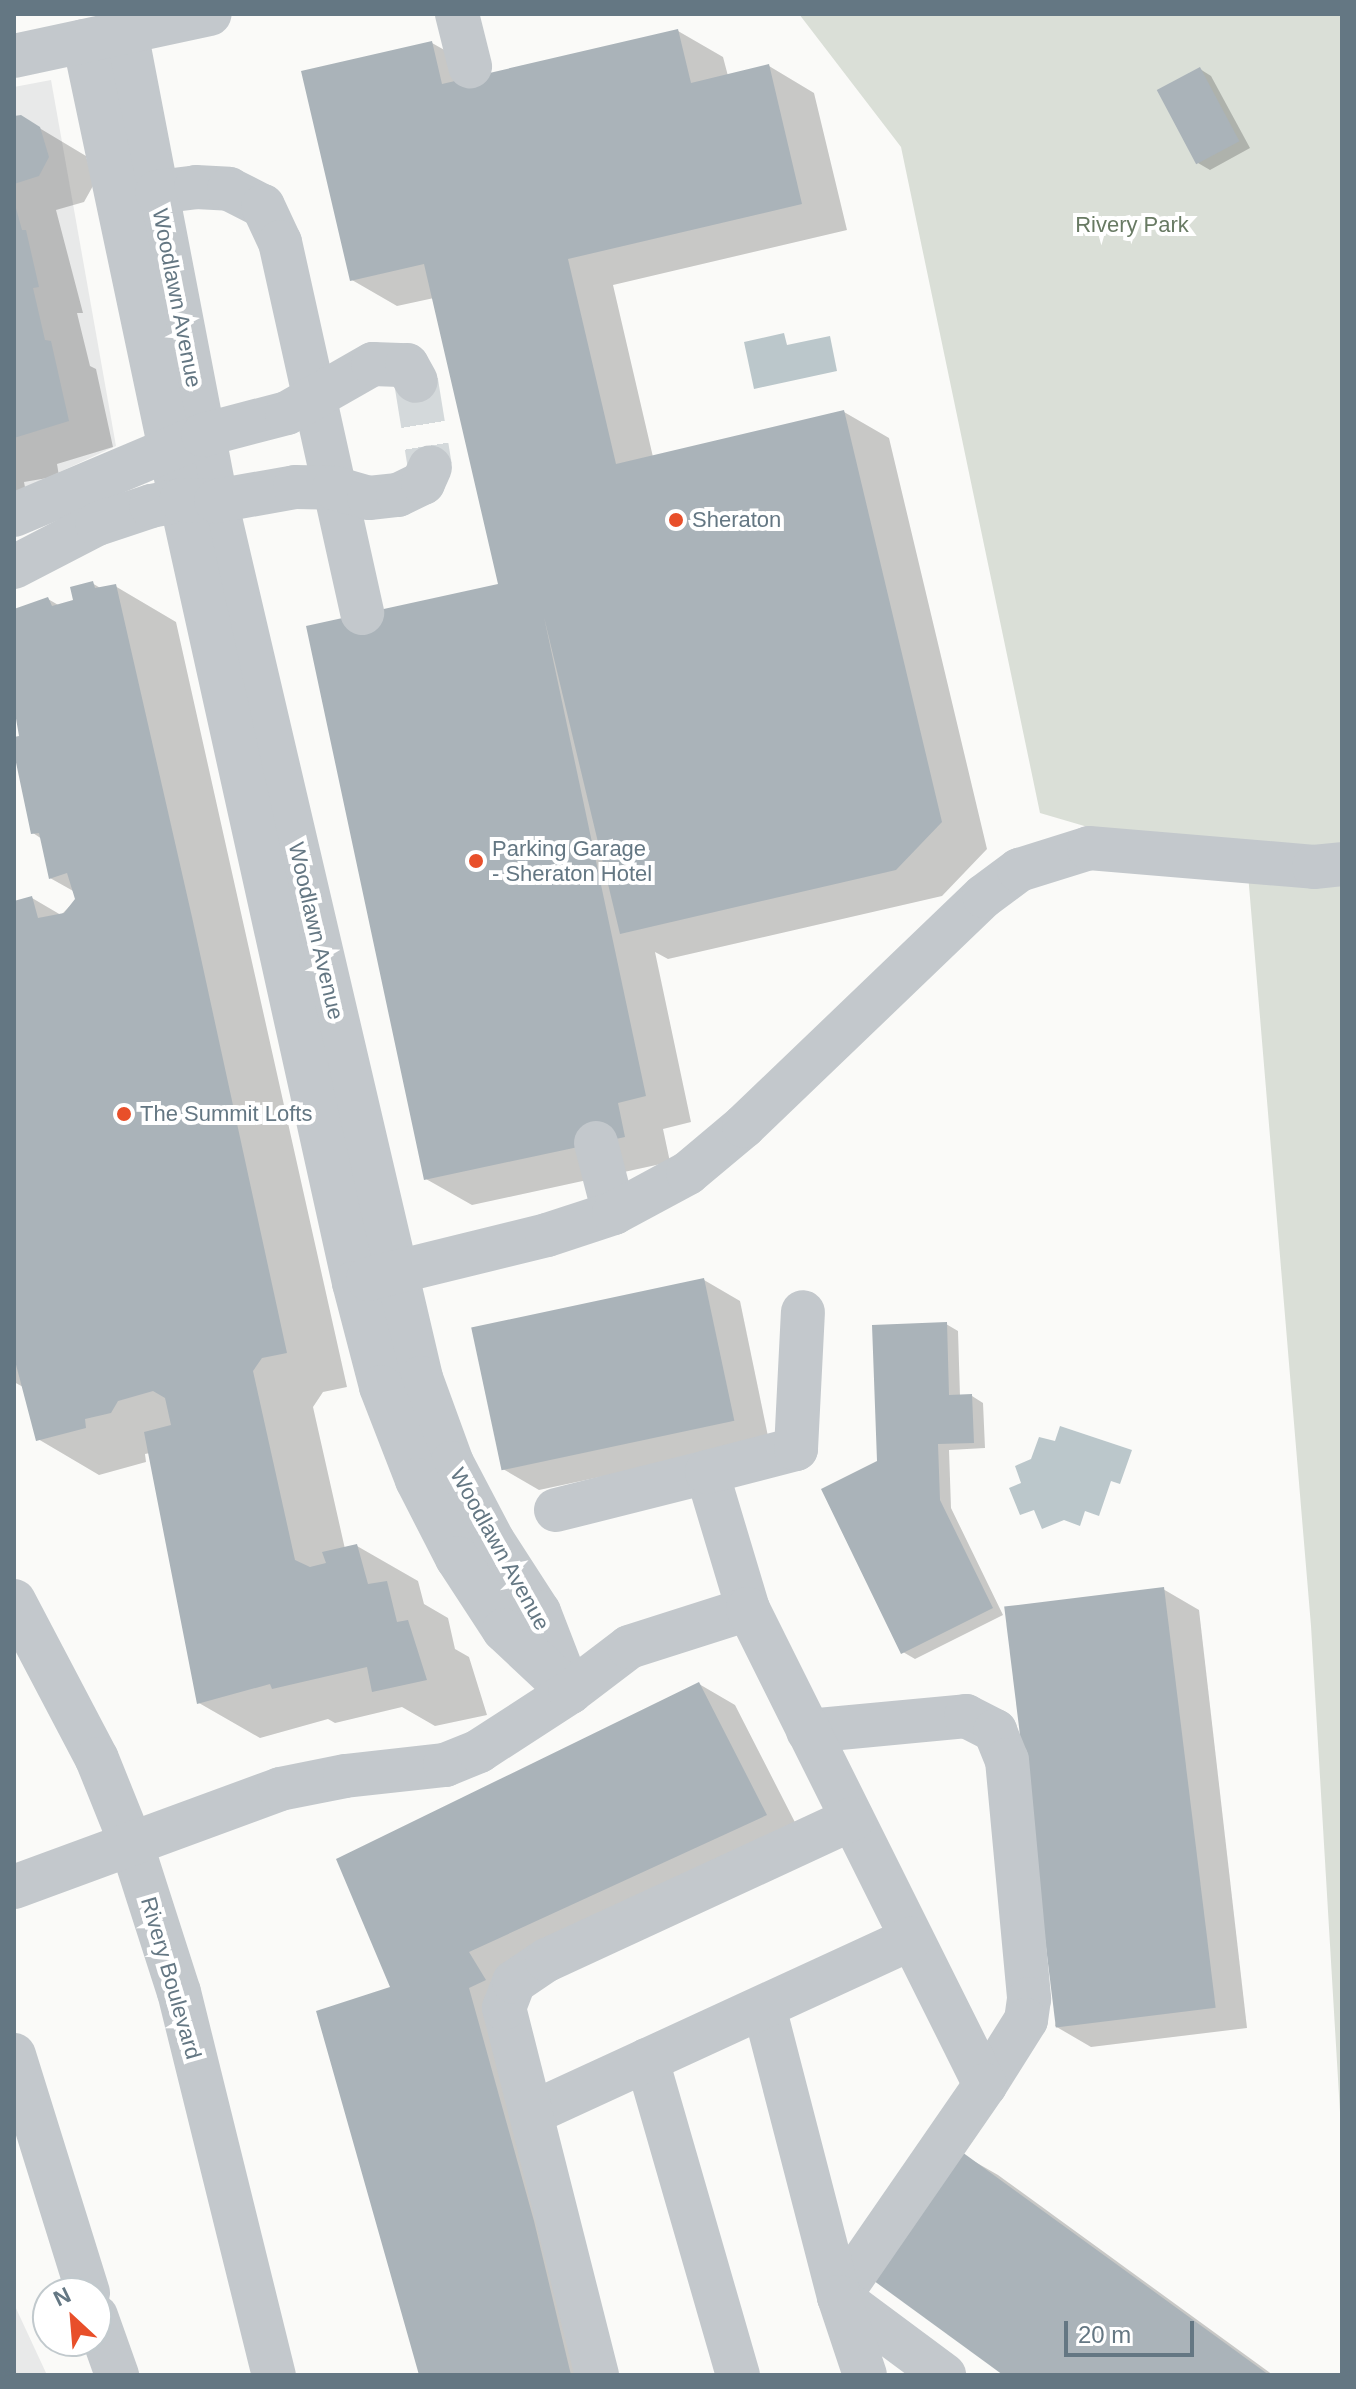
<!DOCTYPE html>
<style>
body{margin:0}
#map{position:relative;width:1356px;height:2389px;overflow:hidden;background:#fafaf8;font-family:Helvetica,sans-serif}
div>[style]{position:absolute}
.built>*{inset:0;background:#e8e9e9}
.green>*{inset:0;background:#dadfd7}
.water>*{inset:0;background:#bbc7cb}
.shadow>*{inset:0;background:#0003}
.building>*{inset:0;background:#aab3b9;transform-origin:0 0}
.minor-tunnel>*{height:44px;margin-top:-22px;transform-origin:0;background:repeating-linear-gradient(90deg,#d4d9db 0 44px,transparent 0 66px)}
.minor>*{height:44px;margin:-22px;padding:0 22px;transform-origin:22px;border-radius:22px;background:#c3c8cc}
.dots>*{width:22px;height:22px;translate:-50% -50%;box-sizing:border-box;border:4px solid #fff;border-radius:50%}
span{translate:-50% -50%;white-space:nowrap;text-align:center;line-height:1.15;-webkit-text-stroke:8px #fff;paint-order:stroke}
.park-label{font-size:22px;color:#687a63}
.street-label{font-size:22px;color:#647783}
.poi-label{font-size:22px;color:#647783}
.left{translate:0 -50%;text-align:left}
.frame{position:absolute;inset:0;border:16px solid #647783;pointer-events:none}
.north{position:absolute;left:32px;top:2277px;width:80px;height:80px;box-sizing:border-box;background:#fff;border:2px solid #c1c9cd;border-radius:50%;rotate:334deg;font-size:22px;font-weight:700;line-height:32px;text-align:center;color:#647783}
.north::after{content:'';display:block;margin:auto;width:28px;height:36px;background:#e84f2a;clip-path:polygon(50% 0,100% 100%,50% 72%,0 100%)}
.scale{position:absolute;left:1064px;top:2321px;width:130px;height:36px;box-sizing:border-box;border:4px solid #647783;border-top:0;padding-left:10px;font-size:24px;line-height:28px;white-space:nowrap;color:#647783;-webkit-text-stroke:6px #fff;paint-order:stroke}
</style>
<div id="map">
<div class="built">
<div style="clip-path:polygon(51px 80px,116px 446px,14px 493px,14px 87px)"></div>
<div style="clip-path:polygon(14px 2304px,47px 2375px,14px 2375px)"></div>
</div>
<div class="green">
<div style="clip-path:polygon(799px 14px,1342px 14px,1342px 2146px,1311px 1626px,1248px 874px,1040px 813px,901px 147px)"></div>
</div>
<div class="water">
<div style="clip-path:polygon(784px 333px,787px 345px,830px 336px,837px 371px,754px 389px,744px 342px)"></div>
<div style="clip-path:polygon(1060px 1426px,1132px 1450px,1120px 1484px,1111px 1481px,1099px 1516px,1085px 1511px,1080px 1526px,1064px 1520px,1042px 1529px,1034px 1510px,1020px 1515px,1009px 1488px,1021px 1483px,1015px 1466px,1031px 1459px,1039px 1437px,1055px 1441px)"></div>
</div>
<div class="shadow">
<div style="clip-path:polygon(678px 31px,723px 57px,728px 76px,769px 66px,814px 93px,847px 230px,613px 285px,653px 457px,844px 412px,889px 438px,987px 849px,942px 896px,668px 959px,655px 952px,691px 1122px,663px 1129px,670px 1162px,472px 1205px,426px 1179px,500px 586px,434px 298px,397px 306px,352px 280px,432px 43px,478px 69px,480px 77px)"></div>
<div style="clip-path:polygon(1200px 69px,1211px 76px,1250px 148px,1210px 170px,1198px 163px)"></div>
<div style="clip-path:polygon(21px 117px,86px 156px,94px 184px,84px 202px,56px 210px,83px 313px,77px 313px,90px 366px,96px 369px,113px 447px,57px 464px,59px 476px,24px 482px,26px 492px,14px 495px,14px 118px)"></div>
<div style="clip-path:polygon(92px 583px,102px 589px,115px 586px,176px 622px,347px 1387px,323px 1392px,313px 1407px,345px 1549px,357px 1546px,418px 1581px,424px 1604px,448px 1618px,455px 1649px,469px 1657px,487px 1715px,435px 1726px,402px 1707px,335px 1723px,328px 1719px,260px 1738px,199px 1703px,150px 1453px,145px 1454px,146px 1462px,99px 1475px,38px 1439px,25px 1388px,14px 1382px,14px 903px,32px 898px,61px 915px,77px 899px,75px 892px,50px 878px,42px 839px,33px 833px,14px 743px,14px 739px,22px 737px,14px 697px,14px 611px,48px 599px,60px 606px,76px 602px)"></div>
<div style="clip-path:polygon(704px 1280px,740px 1301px,769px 1441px,539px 1490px,503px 1469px)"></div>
<div style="clip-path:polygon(946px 1324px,958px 1331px,960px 1396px,972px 1396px,983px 1403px,985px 1448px,949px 1450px,951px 1508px,1003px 1615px,915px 1659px,903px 1652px,879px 1462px)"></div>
<div style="clip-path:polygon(1163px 1589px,1199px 1610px,1247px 2028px,1091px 2047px,1055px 2026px)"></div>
<div style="clip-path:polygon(699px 1684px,735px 1705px,802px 1836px,503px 1973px,601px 2375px,421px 2375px,392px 1988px)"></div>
<div style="clip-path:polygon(963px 2155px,998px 2175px,1273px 2375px,1006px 2375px)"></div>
</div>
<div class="building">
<div style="clip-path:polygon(678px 29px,691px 83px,769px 64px,802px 204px,568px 259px,616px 464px,844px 410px,942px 822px,896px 870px,620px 934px,544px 617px,646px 1096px,618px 1103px,625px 1137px,424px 1180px,306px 626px,498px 584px,424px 264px,350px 281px,301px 71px,432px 41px,442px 84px)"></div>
<div style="left:1200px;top:67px;width:84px;height:49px;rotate:62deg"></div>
<div style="clip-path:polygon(21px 115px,40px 127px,49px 157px,39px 176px,14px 184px,14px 116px)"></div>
<div style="clip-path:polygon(14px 201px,22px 230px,26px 230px,39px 287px,33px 288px,45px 340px,51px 341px,69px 421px,14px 438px)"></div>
<div style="clip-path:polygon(93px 581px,95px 588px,116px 584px,192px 917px,287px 1353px,262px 1358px,253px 1371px,295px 1560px,310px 1567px,326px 1563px,322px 1552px,357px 1544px,368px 1584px,387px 1581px,397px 1622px,408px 1620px,427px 1680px,372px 1692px,367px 1667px,272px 1689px,270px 1684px,197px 1704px,144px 1432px,171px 1425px,165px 1398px,153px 1391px,118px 1401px,111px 1413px,85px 1419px,86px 1428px,36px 1441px,14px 1357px,14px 901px,32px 896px,38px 918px,64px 913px,75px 899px,67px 873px,49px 879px,39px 833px,31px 834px,14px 753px,14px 737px,19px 736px,14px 707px,14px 609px,48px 597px,52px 606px,73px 600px,70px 587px)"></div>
<div style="left:704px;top:1278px;width:146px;height:238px;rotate:78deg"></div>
<div style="clip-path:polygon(947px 1322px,949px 1395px,972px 1394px,974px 1443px,938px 1444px,940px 1500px,993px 1608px,901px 1654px,821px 1489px,877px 1461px,872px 1325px)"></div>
<div style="left:1164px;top:1587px;width:424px;height:161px;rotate:83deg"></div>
<div style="clip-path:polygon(699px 1682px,767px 1815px,469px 1952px,486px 1980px,469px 1988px,534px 2221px,571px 2375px,419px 2375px,316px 2011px,390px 1987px,336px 1859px)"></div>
<div style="clip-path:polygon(962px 2152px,1269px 2375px,1003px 2375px,870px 2278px)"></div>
</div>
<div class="minor-tunnel">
<div style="left:416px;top:381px;width:87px;rotate:80.8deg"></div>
</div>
<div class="minor">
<div style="left:457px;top:14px;width:54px;rotate:76deg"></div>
<div style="left:126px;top:32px;width:478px;rotate:79.1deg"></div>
<div style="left:216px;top:501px;width:901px;rotate:76.84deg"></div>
<div style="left:421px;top:1378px;width:90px;rotate:70deg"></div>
<div style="left:452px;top:1463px;width:88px;rotate:62.3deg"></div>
<div style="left:493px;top:1541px;width:85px;rotate:57.1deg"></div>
<div style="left:539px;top:1612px;width:75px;rotate:68.9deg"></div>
<div style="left:84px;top:41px;width:469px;rotate:78.1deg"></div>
<div style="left:181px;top:500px;width:802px;rotate:77.54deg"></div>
<div style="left:354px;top:1283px;width:107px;rotate:75.4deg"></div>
<div style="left:381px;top:1387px;width:100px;rotate:68.8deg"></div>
<div style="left:417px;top:1480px;width:88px;rotate:62.9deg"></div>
<div style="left:457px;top:1558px;width:86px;rotate:56.9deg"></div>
<div style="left:504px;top:1630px;width:91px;rotate:43.2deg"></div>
<div style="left:14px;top:56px;width:200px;rotate:-12.1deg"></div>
<div style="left:157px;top:192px;width:39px;rotate:-7deg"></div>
<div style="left:196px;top:187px;width:33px;rotate:3deg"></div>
<div style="left:229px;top:189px;width:38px;rotate:27deg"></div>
<div style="left:263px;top:206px;width:40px;rotate:65deg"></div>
<div style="left:280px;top:242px;width:380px;rotate:77.5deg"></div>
<div style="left:14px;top:515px;width:205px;rotate:-22.9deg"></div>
<div style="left:203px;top:435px;width:87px;rotate:-14.7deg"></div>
<div style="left:287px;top:413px;width:99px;rotate:-29.7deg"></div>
<div style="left:373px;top:364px;width:34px;rotate:2deg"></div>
<div style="left:407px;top:365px;width:18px;rotate:61deg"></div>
<div style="left:14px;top:567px;width:93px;rotate:-27.4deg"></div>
<div style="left:97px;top:524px;width:57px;rotate:-18.4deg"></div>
<div style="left:151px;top:506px;width:31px;rotate:-11deg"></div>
<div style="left:181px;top:500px;width:35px;rotate:2deg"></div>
<div style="left:216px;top:501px;width:80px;rotate:-10deg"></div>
<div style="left:295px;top:487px;width:39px;rotate:1deg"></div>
<div style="left:334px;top:488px;width:36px;rotate:16deg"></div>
<div style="left:369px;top:498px;width:29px;rotate:-6deg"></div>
<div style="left:398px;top:495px;width:28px;rotate:-26deg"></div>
<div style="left:423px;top:483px;width:17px;rotate:-66deg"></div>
<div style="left:596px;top:1143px;width:72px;rotate:75.6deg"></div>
<div style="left:368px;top:1279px;width:184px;rotate:-13.8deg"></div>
<div style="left:547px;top:1235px;width:71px;rotate:-18.2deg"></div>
<div style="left:614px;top:1213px;width:84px;rotate:-28.4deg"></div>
<div style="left:688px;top:1173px;width:73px;rotate:-40deg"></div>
<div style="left:744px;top:1126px;width:332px;rotate:-43.8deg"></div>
<div style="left:984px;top:896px;width:44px;rotate:-36.6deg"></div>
<div style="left:1019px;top:870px;width:73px;rotate:-17.4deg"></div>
<div style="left:1089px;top:848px;width:226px;rotate:4.8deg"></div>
<div style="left:1314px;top:867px;width:28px;rotate:-6deg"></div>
<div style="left:556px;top:1510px;width:156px;rotate:-14.1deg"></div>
<div style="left:14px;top:1601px;width:178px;rotate:62.3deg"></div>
<div style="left:97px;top:1759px;width:94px;rotate:68.1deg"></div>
<div style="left:132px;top:1846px;width:153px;rotate:72.2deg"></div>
<div style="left:179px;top:1992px;width:395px;rotate:76.1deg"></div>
<div style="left:748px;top:1609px;width:143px;rotate:-106.7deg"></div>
<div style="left:707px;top:1472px;width:92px;rotate:-14.5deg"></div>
<div style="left:796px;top:1449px;width:137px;rotate:-87.1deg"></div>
<div style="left:808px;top:1731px;width:159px;rotate:-5.4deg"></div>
<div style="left:966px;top:1716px;width:33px;rotate:27deg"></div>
<div style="left:995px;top:1731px;width:31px;rotate:68deg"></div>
<div style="left:1007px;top:1760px;width:240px;rotate:84.7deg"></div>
<div style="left:1029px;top:1999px;width:21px;rotate:98deg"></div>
<div style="left:1026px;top:2020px;width:77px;rotate:122.2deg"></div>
<div style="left:14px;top:1887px;width:283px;rotate:-20.2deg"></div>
<div style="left:280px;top:1789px;width:66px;rotate:-11.3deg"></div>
<div style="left:345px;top:1776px;width:101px;rotate:-6.3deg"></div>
<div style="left:445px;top:1765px;width:37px;rotate:-22deg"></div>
<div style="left:479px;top:1751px;width:108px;rotate:-33deg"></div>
<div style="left:570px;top:1692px;width:74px;rotate:-37.3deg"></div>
<div style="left:629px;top:1647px;width:125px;rotate:-17.7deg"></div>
<div style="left:748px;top:1609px;width:532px;rotate:63.53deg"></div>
<div style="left:985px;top:2085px;width:257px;rotate:124.6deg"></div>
<div style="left:839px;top:2297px;width:131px;rotate:36.6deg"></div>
<div style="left:764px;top:2007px;width:300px;rotate:75.5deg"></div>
<div style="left:839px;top:2297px;width:82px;rotate:71.6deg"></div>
<div style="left:14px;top:2055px;width:249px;rotate:72.7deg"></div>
<div style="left:647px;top:2060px;width:328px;rotate:73.9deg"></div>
<div style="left:532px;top:2113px;width:417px;rotate:-24.7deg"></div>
<div style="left:96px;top:2316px;width:63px;rotate:70.4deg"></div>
<div style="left:597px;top:2375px;width:379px;rotate:-104.2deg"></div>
<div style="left:504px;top:2008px;width:28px;rotate:-69deg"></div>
<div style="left:514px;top:1982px;width:40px;rotate:-34deg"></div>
<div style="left:547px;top:1960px;width:336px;rotate:-24.8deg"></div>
</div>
<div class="dots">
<div style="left:676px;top:520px;background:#e84f2a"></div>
<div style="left:476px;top:861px;background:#e84f2a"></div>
<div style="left:124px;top:1114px;background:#e84f2a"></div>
</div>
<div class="park-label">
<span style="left:1132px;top:225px">Rivery Park</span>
</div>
<div class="street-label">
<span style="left:177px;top:298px;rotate:79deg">Woodlawn Avenue</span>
<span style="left:316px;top:931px;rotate:77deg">Woodlawn Avenue</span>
<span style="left:500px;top:1549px;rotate:61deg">Woodlawn Avenue</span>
<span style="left:171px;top:1978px;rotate:74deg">Rivery Boulevard</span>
</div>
<div class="poi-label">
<span class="left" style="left:692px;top:520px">Sheraton</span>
<span class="left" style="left:492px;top:861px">Parking Garage<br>- Sheraton Hotel</span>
<span class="left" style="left:140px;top:1114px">The Summit Lofts</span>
</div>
<div class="frame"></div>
<div class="north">N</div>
<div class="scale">20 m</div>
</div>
